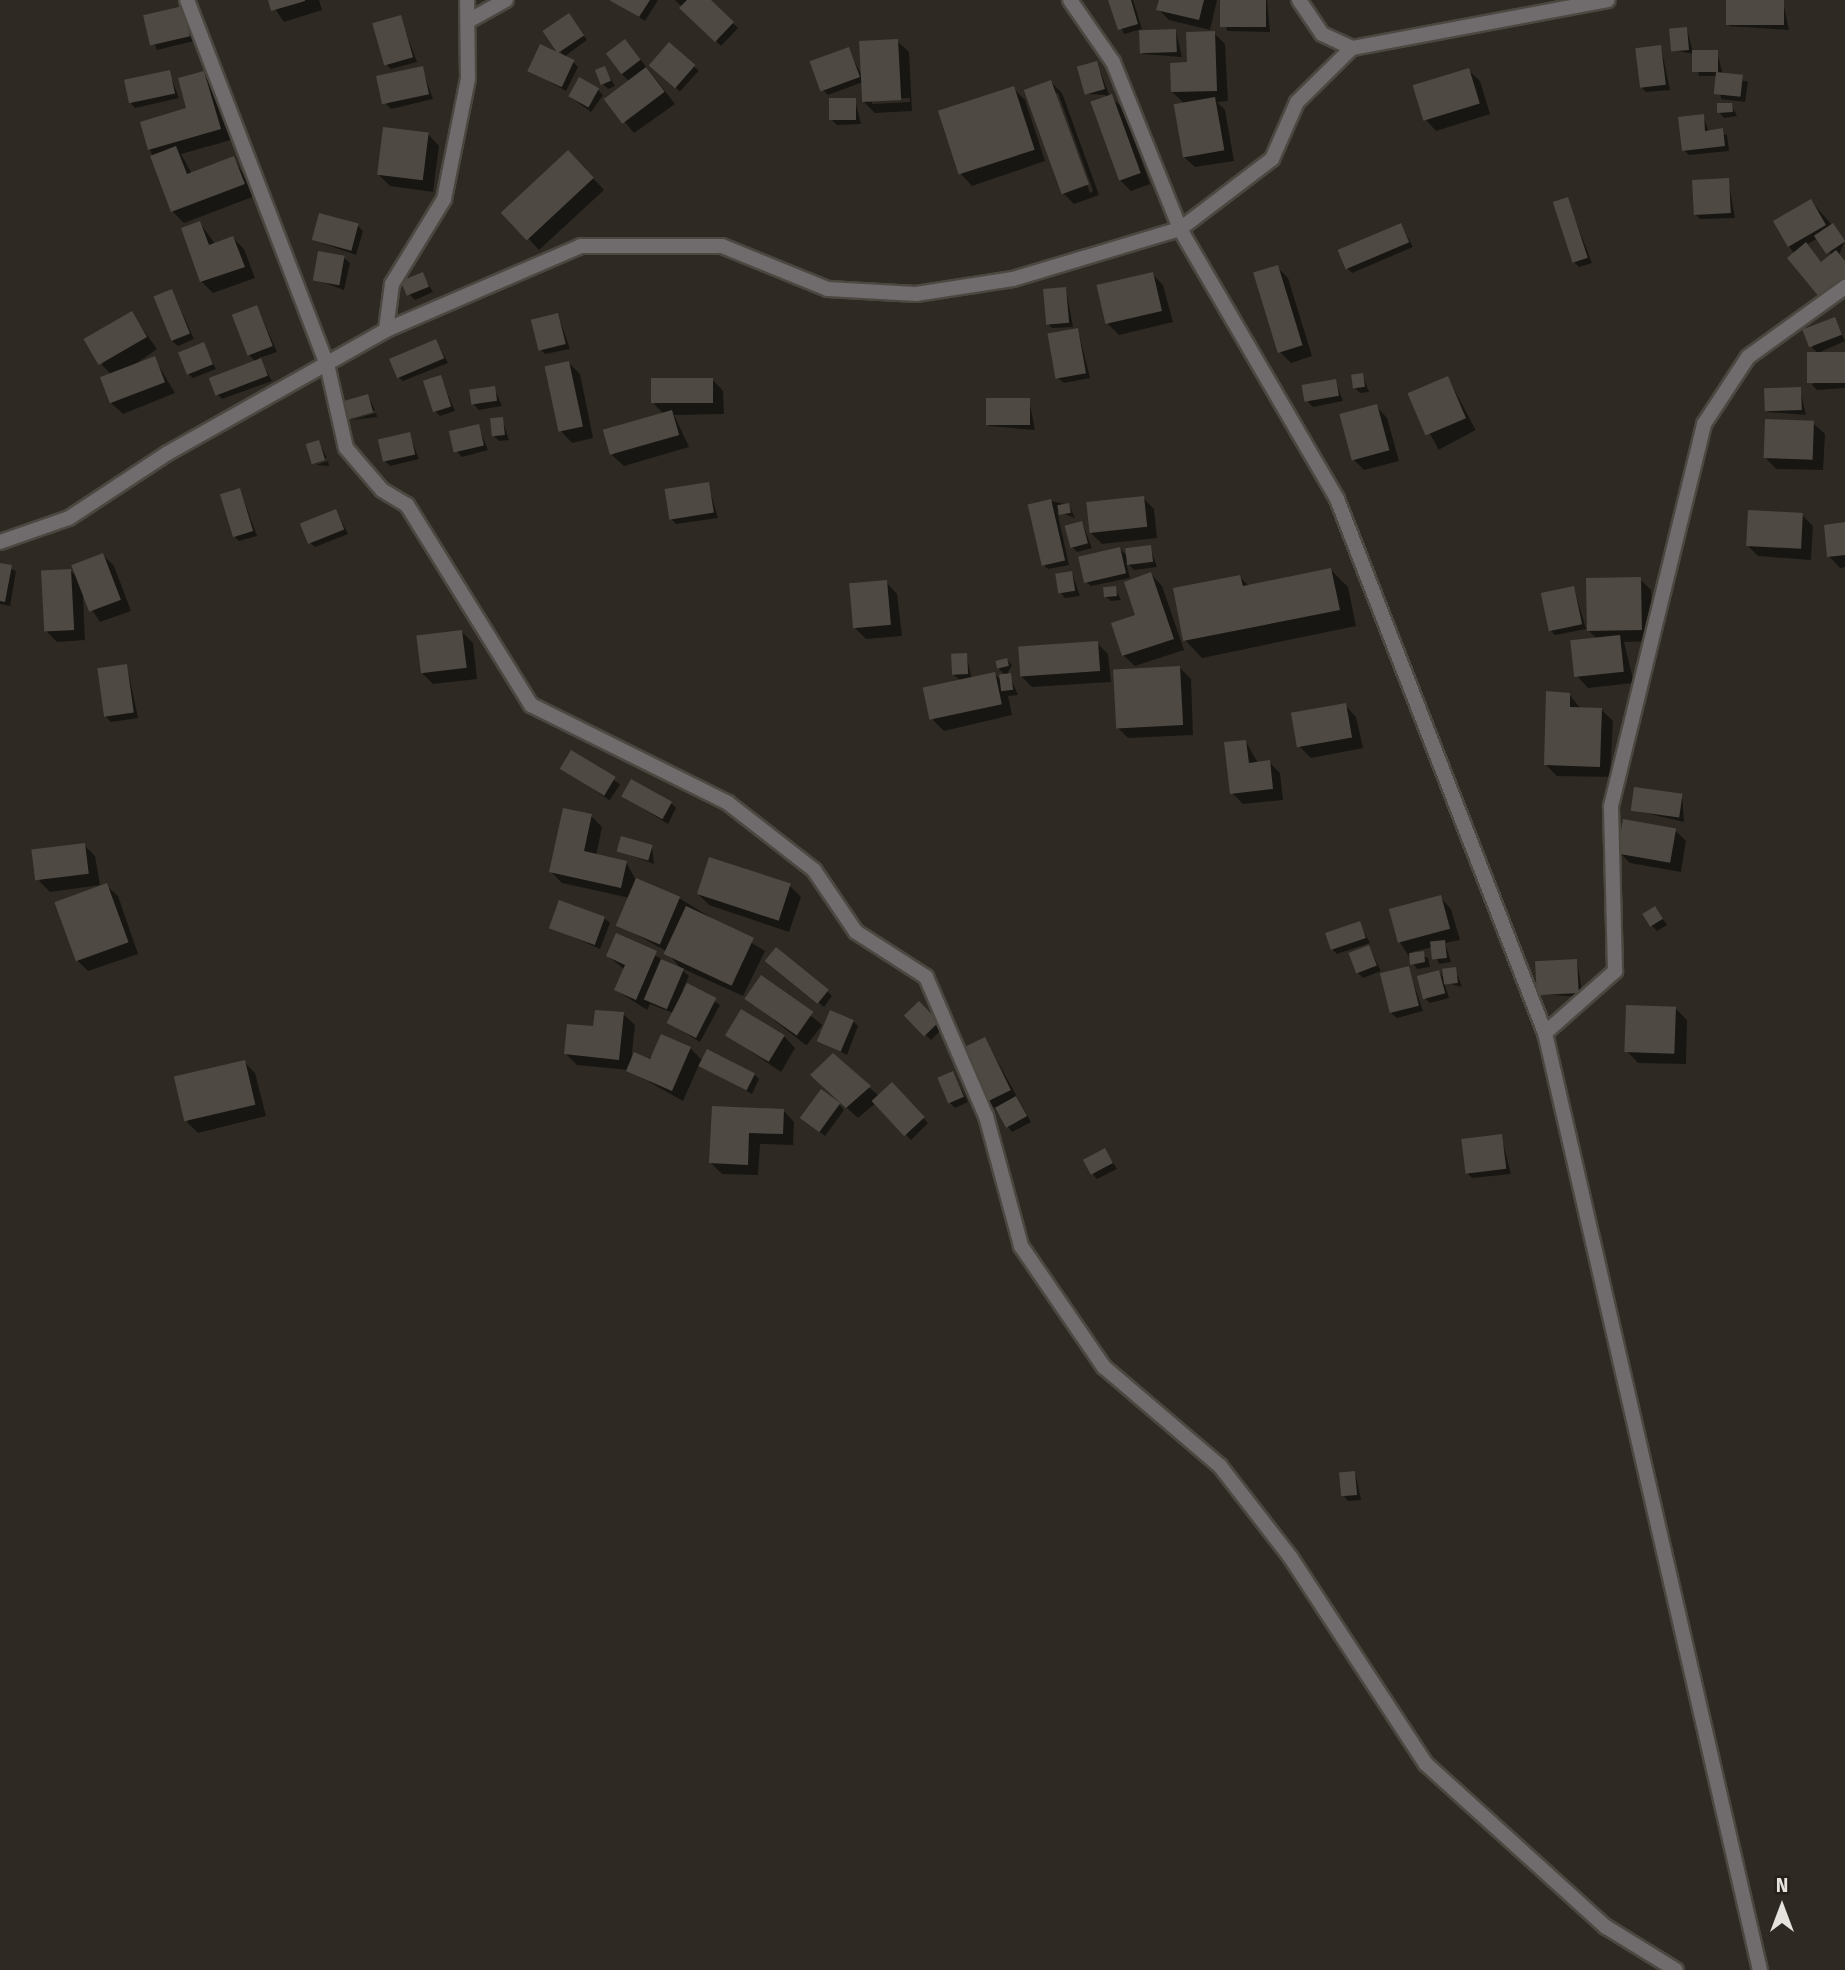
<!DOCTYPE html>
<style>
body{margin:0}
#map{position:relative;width:1845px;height:1970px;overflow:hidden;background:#2e2a23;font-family:"Fira Sans",sans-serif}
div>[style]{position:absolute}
.shadow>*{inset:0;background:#0007;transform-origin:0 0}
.building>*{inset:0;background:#4e4942;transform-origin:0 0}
.roads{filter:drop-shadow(2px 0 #4b4841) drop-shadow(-2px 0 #4b4841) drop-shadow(0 2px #4b4841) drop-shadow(0 -2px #4b4841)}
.street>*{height:14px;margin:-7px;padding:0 7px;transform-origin:7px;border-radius:7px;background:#706b6c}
span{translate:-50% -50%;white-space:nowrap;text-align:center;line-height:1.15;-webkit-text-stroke:5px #25201a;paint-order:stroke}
.north{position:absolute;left:1747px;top:1872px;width:70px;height:70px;-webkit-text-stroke:5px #25201a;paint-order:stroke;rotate:0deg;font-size:19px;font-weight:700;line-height:28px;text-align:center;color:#e6e3de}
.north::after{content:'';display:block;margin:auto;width:24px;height:32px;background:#e6e3de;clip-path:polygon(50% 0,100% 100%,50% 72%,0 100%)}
</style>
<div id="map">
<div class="shadow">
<div style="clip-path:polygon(269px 0,319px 0,322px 10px,284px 22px)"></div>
<div style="clip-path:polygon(610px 0,658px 0,645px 21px)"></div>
<div style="clip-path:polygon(675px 0,709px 0,738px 28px,721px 46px)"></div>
<div style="clip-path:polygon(1110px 0,1133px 0,1142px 29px,1124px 34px)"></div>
<div style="clip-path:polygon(1161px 0,1217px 0,1210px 30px,1169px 20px,1158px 9px)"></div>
<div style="clip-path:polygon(1222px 0,1267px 0,1270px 32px,1227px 31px)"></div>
<div style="clip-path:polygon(1783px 2px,1789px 30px,1728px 26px)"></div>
<div style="clip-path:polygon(188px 13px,194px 41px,157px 50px,145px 18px)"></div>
<div style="clip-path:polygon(400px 17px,417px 62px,391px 69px,386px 64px)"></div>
<div style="clip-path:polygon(573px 21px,587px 40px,565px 56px,560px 51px)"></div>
<div style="clip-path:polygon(1687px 29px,1693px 52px,1717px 52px,1723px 75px,1748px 82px,1745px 102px,1721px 99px,1718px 76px,1699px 76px,1694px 54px,1672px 50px)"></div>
<div style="clip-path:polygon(1176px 31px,1182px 57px,1142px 54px)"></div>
<div style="clip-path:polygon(1214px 33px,1225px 44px,1228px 101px,1217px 102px,1225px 110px,1234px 161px,1195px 167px,1183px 156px,1184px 103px,1172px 92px)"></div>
<div style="clip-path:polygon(evenodd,897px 41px,909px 52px,912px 111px,875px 113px,864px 102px,863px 82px,828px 95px,823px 90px,848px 49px,862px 76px,897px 41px,910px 98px,910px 102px,872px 104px,872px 100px,910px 98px)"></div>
<div style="left:669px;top:44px;width:40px;height:28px;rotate:42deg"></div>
<div style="clip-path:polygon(630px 46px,675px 104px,634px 133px,605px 98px,629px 81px,622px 74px)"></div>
<div style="clip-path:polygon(1661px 47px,1670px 90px,1646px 92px,1641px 87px)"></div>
<div style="clip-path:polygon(573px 62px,578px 67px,566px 91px,528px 70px)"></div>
<div style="clip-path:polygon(1097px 63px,1110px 97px,1122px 107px,1150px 184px,1131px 191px,1120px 180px,1106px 95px,1087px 94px)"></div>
<div style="clip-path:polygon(422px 68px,433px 99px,391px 109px,386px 104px)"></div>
<div style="clip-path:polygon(604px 68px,615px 86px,608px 89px,603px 84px)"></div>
<div style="clip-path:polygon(1468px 70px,1480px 81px,1490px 114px,1436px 131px,1425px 119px)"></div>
<div style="clip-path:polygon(169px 72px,179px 98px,135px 108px,130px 102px)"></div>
<div style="clip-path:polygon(204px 73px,215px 84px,231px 140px,181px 154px,192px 174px,234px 158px,255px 196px,184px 223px,172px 211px,150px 149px,188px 109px)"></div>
<div style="clip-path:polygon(evenodd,1051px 82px,1062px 93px,1099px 195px,1074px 204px,1063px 193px,1051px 82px,1054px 93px,1058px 93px,1093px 191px,1090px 193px,1054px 93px)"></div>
<div style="clip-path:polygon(1013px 88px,1025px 100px,1045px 161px,972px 186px,961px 174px)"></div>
<div style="clip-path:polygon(598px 90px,603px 95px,591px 112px,569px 96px)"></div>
<div style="clip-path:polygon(855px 100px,861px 124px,837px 125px,832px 120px)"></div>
<div style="clip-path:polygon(1731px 105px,1737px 116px,1724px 118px,1719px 112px)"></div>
<div style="clip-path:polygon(1703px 116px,1709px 132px,1727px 135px,1729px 151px,1689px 155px,1684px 150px)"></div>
<div style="clip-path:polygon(428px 134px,439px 146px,433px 192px,390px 186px,379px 175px)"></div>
<div style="clip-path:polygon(579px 163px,604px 190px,539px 250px,503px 212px)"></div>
<div style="clip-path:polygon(1728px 179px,1735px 218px,1700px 219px,1695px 214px)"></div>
<div style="clip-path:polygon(1567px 199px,1592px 263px,1579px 267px,1574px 262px)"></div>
<div style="clip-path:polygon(evenodd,1811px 201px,1845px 240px,1839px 255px,1845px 262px,1845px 298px,1832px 308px,1789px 246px,1811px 201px,1818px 238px,1832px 255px,1822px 263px,1806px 245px,1818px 238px)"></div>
<div style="clip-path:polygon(200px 223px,215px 244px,233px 238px,244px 249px,255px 278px,213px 293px,202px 282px,183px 229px)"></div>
<div style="clip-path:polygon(1401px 225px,1413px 247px,1352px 273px,1347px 268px)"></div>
<div style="clip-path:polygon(358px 226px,363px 231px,356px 255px,313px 240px)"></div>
<div style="clip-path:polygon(344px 258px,350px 263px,344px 290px,314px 279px)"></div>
<div style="clip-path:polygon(1277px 267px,1288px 278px,1312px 356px,1291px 363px,1280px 352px)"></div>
<div style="clip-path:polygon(422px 274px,433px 292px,415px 300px,410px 295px)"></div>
<div style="clip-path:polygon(1152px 274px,1163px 285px,1173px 322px,1119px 335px,1108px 324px)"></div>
<div style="clip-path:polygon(1066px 289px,1073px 327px,1052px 328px,1047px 323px)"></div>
<div style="clip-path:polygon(172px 291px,194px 339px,178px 346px,172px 341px)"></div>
<div style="clip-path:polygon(257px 307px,277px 352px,259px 358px,272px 381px,222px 399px,217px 394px,256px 362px,249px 355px)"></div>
<div style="clip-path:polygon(131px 313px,157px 349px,134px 365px,154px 358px,175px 393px,123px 414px,111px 403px,111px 374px,102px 365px)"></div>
<div style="clip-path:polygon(558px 315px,570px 349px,545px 354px,540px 349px)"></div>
<div style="clip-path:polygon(1834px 319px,1845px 341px,1818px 353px,1812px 348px)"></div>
<div style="clip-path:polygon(1078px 330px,1090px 378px,1064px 383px,1058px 378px)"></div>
<div style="clip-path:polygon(436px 341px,448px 363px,403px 381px,397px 376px)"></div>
<div style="clip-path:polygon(204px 344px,216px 369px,193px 378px,187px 373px)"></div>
<div style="clip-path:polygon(1845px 354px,1845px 388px,1817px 390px,1812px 385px)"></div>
<div style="clip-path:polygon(569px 363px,580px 374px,593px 438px,572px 443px,561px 431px)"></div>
<div style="clip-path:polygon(1362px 374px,1369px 392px,1360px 393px,1355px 388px)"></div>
<div style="clip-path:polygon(440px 377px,455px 411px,440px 416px,435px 411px)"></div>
<div style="left:1448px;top:378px;width:59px;height:42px;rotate:62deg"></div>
<div style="clip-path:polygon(712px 379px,723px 391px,724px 414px,674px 415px,689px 447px,624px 466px,612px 455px,664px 414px,654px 404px)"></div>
<div style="clip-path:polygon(1335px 381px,1343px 401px,1313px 407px,1308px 402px)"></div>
<div style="clip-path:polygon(494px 388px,502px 406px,479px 410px,474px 405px)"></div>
<div style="clip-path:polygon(1800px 389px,1806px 415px,1767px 412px)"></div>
<div style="clip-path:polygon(368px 396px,375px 410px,351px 419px,346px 401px)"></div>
<div style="clip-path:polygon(1029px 400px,1035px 430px,988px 426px)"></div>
<div style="clip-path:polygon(1376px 406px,1387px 418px,1399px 461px,1364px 470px,1353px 459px)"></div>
<div style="clip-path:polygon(376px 413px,377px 417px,352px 420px)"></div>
<div style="clip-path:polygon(502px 419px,509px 440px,499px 441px,494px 436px)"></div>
<div style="clip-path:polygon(1813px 423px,1825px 434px,1823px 470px,1776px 469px,1765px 457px)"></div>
<div style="clip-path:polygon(478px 426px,488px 450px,462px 457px,457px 452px)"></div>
<div style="clip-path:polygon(409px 434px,419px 459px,390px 466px,385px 461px)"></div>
<div style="clip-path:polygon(318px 442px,327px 458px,315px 462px)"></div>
<div style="clip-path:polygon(328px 461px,329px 466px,316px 465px)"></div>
<div style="clip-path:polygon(708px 484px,718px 518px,676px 524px,671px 519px)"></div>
<div style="clip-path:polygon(240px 490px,257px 536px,239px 541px,234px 536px)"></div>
<div style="clip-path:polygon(1143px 498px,1154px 509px,1157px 538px,1102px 544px,1091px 533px)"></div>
<div style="clip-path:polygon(1051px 501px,1069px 505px,1075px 518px,1057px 511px,1069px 565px,1048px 569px,1043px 564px)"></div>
<div style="clip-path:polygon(336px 511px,348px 534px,315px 547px,309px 542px)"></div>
<div style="clip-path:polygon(1802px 515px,1813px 526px,1811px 560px,1758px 556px,1747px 545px)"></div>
<div style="clip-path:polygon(1082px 523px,1092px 548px,1077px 552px,1072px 547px)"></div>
<div style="clip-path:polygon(1845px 524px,1845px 567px,1840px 568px,1829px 556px)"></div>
<div style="clip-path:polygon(1150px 547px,1157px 567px,1134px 570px,1126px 562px,1130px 578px,1091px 586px,1085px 581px,1120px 549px,1128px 557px)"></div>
<div style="clip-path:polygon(103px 555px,114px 566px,131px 611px,100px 622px,83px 596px,85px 640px,57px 642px,46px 631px,71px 571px,77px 577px)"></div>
<div style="clip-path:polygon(0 564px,16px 571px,10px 606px,0 604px)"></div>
<div style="clip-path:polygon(1331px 570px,1348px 587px,1356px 626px,1202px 658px,1185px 640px,1240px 577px,1249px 586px)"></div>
<div style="clip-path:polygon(1072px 573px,1080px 596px,1065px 598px,1060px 592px)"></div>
<div style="clip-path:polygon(1151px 574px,1162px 586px,1184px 650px,1135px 666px,1123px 655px)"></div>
<div style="clip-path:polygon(1640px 579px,1651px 590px,1653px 641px,1624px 642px,1634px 683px,1588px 688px,1577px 676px,1598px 640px,1589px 631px)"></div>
<div style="clip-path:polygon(886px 582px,897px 594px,902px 636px,866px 639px,855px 628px)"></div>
<div style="clip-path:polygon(1115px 588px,1121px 600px,1111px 601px,1105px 596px)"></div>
<div style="clip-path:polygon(1574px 588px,1586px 629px,1555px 635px,1550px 630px)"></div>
<div style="clip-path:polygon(462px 632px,473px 643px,477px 679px,433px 684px,422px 673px)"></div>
<div style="clip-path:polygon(1097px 643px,1108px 654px,1111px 682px,1032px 687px,1021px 676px)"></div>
<div style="clip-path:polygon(966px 655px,972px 679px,994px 674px,1002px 681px,1005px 675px,998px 668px,1007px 660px,1012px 665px,1008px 672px,1018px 695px,1008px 696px,1012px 715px,944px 731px,933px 720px,961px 681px,954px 675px)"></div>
<div style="clip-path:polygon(127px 666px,138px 718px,111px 722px,106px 717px)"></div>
<div style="clip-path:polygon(1180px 668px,1191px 679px,1193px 735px,1128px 738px,1117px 727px)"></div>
<div style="clip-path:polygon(1569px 694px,1581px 709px,1601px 709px,1613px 721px,1610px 777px,1557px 776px,1545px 764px)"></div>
<div style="clip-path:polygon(1345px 705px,1356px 717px,1363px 748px,1311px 758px,1300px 747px)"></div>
<div style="clip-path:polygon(1246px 742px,1258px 763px,1269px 762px,1280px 773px,1283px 800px,1243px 804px,1232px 793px)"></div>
<div style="left:572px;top:752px;width:58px;height:19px;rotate:34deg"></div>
<div style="clip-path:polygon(1682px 795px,1684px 822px,1633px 810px)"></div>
<div style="clip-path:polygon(624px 797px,671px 803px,676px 808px,668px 824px)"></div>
<div style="clip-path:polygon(591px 816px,602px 827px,596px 856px,626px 862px,636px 880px,679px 898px,765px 951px,743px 996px,679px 967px,689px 976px,682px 991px,688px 985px,720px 1005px,700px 1042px,668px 1022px,673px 1013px,650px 1004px,647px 1010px,616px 990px,625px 970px,608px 956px,617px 935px,682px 970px,666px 951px,619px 925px,630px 898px,562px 883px,551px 872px)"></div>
<div style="clip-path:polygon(1675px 830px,1686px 841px,1681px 872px,1630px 863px,1619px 852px)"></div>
<div style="clip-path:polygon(84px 845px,95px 856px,100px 885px,50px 892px,39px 881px)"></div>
<div style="clip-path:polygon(652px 846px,654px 864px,619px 851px)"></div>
<div style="clip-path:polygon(106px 885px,118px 896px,138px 954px,88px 971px,77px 960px)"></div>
<div style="clip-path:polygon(790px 886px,801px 897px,789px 932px,709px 905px,698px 894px)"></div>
<div style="clip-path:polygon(1440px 897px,1451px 909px,1460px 940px,1445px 943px,1451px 962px,1439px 964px,1433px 947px,1412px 952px,1428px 958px,1430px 967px,1417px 969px,1399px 941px)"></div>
<div style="clip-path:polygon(1655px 908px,1667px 925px,1657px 931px,1652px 926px)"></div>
<div style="clip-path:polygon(604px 918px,610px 923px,600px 949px,551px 927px)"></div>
<div style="clip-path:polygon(1359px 923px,1370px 943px,1337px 954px,1332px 949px)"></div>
<div style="clip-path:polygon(1369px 947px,1381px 971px,1363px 978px,1358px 973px)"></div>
<div style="clip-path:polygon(1577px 961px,1583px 997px,1538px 994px)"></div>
<div style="clip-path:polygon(771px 965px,827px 991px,832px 996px,824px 1007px)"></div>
<div style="clip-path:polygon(1408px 968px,1423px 1011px,1397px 1018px,1391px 1013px)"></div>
<div style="clip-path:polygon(1455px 969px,1462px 987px,1444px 982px,1449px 998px,1430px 1003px,1425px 998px,1438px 972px,1446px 980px)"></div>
<div style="left:761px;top:977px;width:78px;height:26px;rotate:38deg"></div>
<div style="left:919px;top:1004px;width:34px;height:17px;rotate:45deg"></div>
<div style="clip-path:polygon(1676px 1009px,1687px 1020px,1686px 1064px,1638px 1063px,1627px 1051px)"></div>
<div style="clip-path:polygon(623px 1014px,635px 1025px,631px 1062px,690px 1048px,703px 1061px,754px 1074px,759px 1079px,752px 1094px,699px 1065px,683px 1101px,628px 1070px,577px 1065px,566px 1054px)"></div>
<div style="clip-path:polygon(853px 1021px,858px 1026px,847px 1055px,820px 1041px)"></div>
<div style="clip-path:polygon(727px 1035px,784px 1036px,795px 1048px,781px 1072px)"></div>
<div style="clip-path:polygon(985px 1039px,1031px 1122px,1012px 1132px,988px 1100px)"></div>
<div style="clip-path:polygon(833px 1056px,879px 1096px,892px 1085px,928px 1123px,911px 1140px,876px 1103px,858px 1118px,823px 1086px)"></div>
<div style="clip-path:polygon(244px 1062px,255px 1073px,266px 1116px,198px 1133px,187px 1122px)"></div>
<div style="clip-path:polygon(953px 1073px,968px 1102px,955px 1108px,950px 1103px)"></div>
<div style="clip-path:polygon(839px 1104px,844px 1110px,825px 1136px,807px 1123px)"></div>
<div style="clip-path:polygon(713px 1107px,783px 1110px,794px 1122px,793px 1145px,760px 1144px,758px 1175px,722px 1174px,711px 1163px)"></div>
<div style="clip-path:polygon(1501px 1136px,1511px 1174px,1472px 1178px,1467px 1173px)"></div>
<div style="clip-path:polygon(1105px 1150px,1117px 1169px,1097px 1179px,1092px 1173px)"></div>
<div style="clip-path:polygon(1355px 1472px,1361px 1500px,1348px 1501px,1343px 1495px)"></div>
</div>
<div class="building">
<div style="clip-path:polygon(268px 0,305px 0,305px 1px,271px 11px)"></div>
<div style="clip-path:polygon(609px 0,650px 0,639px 17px)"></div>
<div style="clip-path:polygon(687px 0,711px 0,734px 22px,715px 42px,679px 8px)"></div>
<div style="clip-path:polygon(1108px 0,1131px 0,1138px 24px,1118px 30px)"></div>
<div style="clip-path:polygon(1159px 0,1204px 0,1199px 20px,1156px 10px)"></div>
<div style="left:1220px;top:0;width:46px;height:27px"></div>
<div style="left:1784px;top:0;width:25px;height:58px;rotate:90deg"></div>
<div style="left:183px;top:6px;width:31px;height:41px;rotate:77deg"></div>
<div style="left:569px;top:13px;width:27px;height:32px;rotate:56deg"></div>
<div style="left:401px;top:15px;width:44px;height:30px;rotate:74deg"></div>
<div style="left:1687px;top:27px;width:23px;height:18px;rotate:85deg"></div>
<div style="left:1176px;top:29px;width:23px;height:37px;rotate:88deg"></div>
<div style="clip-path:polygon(1215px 31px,1217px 91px,1171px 92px,1170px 63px,1187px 62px,1186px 32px)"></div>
<div style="left:625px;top:39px;width:26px;height:24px;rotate:53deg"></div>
<div style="left:898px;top:39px;width:61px;height:39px;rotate:87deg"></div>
<div style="left:669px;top:42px;width:35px;height:31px;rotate:41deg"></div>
<div style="left:540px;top:44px;width:38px;height:30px;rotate:25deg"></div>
<div style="left:1661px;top:45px;width:40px;height:26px;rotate:83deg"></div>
<div style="left:849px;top:47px;width:32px;height:42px;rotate:70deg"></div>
<div style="left:1692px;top:50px;width:26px;height:22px"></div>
<div style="left:1097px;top:61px;width:29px;height:21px;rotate:74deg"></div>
<div style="left:423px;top:66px;width:29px;height:48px;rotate:78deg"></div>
<div style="left:605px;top:66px;width:16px;height:11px;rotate:68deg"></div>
<div style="left:646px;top:67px;width:31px;height:53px;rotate:53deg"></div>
<div style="left:1469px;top:68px;width:37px;height:59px;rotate:73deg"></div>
<div style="left:170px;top:70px;width:24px;height:47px;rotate:78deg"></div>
<div style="clip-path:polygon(204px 71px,221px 129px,148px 150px,140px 122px,186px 108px,178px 78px)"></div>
<div style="left:1716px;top:72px;width:27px;height:22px;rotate:6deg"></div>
<div style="left:579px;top:77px;width:23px;height:22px;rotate:29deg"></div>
<div style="left:1051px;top:80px;width:111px;height:29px;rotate:70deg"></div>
<div style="left:1014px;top:86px;width:67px;height:80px;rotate:72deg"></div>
<div style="left:1112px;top:94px;width:84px;height:23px;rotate:70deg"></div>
<div style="left:1215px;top:97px;width:54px;height:42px;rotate:80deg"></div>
<div style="left:829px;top:98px;width:27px;height:22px"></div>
<div style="clip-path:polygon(1717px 103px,1732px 103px,1733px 112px,1717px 113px)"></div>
<div style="clip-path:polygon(1704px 114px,1705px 131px,1723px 128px,1725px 146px,1682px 151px,1678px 117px)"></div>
<div style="left:383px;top:127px;width:46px;height:48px;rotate:7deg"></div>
<div style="clip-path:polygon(176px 146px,187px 174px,234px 156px,245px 184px,171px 212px,150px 156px)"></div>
<div style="left:568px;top:150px;width:38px;height:92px;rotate:47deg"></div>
<div style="left:1729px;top:178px;width:35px;height:37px;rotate:87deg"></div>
<div style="left:1568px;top:197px;width:64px;height:16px;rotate:72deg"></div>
<div style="left:1811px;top:199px;width:30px;height:44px;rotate:60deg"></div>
<div style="left:319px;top:213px;width:41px;height:28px;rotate:15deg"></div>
<div style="clip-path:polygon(200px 221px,209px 245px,233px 236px,245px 267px,200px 282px,181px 228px)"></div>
<div style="left:1401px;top:223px;width:21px;height:69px;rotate:67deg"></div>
<div style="left:1833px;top:223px;width:22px;height:23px;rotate:56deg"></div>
<div style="clip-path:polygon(1806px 242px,1821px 262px,1836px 250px,1845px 261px,1845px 278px,1820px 298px,1787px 258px)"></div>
<div style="left:318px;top:251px;width:27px;height:30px;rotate:10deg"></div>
<div style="left:1278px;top:265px;width:84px;height:26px;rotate:73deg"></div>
<div style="left:423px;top:272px;width:16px;height:24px;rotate:68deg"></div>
<div style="left:1153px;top:272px;width:40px;height:58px;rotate:77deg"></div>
<div style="left:1066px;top:287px;width:36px;height:23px;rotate:85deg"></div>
<div style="left:172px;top:289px;width:48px;height:20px;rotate:68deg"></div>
<div style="left:257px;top:305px;width:44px;height:27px;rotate:69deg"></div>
<div style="left:132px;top:311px;width:30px;height:56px;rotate:60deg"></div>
<div style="left:558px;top:313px;width:32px;height:28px;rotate:76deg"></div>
<div style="left:1835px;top:317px;width:19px;height:35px;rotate:69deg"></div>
<div style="left:1078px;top:328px;width:46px;height:31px;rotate:80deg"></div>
<div style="left:436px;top:339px;width:21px;height:51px;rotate:67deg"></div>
<div style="left:204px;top:342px;width:24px;height:28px;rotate:68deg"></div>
<div style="left:1845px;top:352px;width:31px;height:38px;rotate:90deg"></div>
<div style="left:155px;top:356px;width:28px;height:59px;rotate:69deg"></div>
<div style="left:261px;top:358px;width:19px;height:56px;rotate:69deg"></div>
<div style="left:569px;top:361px;width:67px;height:25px;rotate:78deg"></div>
<div style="left:1363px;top:373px;width:14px;height:12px;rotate:82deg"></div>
<div style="left:441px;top:375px;width:33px;height:19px;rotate:72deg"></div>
<div style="left:1448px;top:376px;width:46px;height:44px;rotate:67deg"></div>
<div style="left:713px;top:378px;width:25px;height:62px;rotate:90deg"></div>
<div style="left:1336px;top:379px;width:17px;height:35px;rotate:80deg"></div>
<div style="left:495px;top:386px;width:15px;height:26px;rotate:82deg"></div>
<div style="left:1801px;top:387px;width:23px;height:37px;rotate:88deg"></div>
<div style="left:368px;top:394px;width:19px;height:25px;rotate:74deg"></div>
<div style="left:1030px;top:398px;width:27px;height:44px;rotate:90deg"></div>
<div style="left:1377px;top:404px;width:48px;height:39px;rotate:75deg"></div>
<div style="left:672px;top:410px;width:26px;height:72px;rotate:74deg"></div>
<div style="left:503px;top:417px;width:18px;height:13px;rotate:84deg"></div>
<div style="left:1765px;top:419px;width:49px;height:39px;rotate:2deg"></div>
<div style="left:479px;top:424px;width:22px;height:31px;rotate:77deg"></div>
<div style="left:410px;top:432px;width:23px;height:33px;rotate:77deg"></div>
<div style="left:319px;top:440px;width:21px;height:14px;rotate:73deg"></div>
<div style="left:709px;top:482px;width:31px;height:45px;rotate:81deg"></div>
<div style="left:240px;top:488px;width:45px;height:21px;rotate:73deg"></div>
<div style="left:1144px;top:496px;width:31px;height:58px;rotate:84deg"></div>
<div style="left:1051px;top:499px;width:63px;height:24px;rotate:77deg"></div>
<div style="left:1069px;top:503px;width:10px;height:12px;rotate:79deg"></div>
<div style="left:336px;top:509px;width:22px;height:39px;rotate:68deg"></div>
<div style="left:1748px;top:510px;width:55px;height:36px;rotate:3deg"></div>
<div style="left:1082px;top:521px;width:23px;height:18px;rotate:75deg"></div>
<div style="clip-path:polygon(1845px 522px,1845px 555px,1827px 557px,1824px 525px)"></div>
<div style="left:1151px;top:545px;width:17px;height:26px;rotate:83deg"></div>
<div style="left:1120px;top:547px;width:27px;height:43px;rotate:77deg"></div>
<div style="left:103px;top:553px;width:50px;height:34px;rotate:69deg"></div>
<div style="clip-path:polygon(0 563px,12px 565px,5px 602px,0 601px)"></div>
<div style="clip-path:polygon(1331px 568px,1340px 610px,1183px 641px,1173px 588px,1240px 575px,1243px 586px)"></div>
<div style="left:71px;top:569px;width:61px;height:30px;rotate:87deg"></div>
<div style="left:1072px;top:571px;width:20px;height:17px;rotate:81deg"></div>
<div style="clip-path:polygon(1151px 572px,1174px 639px,1122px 656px,1111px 623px,1135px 615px,1124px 582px)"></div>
<div style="left:1641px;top:577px;width:53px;height:55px;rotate:89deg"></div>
<div style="left:887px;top:580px;width:45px;height:38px;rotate:85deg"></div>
<div style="left:1116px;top:586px;width:10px;height:13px;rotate:84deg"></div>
<div style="left:1574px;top:586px;width:39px;height:34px;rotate:78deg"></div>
<div style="left:462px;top:630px;width:38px;height:46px;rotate:83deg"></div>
<div style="left:1620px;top:635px;width:37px;height:50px;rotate:84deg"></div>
<div style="left:1098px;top:641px;width:30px;height:80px;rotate:86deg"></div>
<div style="left:967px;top:653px;width:21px;height:16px;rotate:87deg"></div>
<div style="left:1007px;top:658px;width:8px;height:12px;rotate:76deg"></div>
<div style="left:127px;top:664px;width:49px;height:30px;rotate:82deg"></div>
<div style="left:1180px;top:666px;width:59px;height:67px;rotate:87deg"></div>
<div style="left:995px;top:672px;width:33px;height:74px;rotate:78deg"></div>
<div style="left:1011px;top:673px;width:17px;height:12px;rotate:83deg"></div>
<div style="clip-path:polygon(1546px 691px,1570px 693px,1570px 707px,1602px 708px,1600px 767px,1544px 765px)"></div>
<div style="left:1346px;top:703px;width:35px;height:56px;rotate:80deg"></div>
<div style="clip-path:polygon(1246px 740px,1249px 763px,1270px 760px,1273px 789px,1230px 794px,1224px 742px)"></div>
<div style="left:571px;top:750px;width:52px;height:22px;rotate:31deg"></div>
<div style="left:631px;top:779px;width:47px;height:20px;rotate:29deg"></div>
<div style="left:1634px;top:787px;width:49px;height:24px;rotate:8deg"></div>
<div style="clip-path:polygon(563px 808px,592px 814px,584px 851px,627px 861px,621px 888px,549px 872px)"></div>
<div style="left:1623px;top:819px;width:54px;height:35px;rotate:10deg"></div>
<div style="left:621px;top:836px;width:33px;height:16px;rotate:16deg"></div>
<div style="left:85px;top:843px;width:31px;height:54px;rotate:83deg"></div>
<div style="left:709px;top:857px;width:86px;height:39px;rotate:18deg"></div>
<div style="left:636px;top:878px;width:48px;height:52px;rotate:23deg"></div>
<div style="left:107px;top:883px;width:63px;height:56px;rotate:70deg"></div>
<div style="left:1441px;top:895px;width:35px;height:54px;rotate:75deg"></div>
<div style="left:559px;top:900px;width:49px;height:30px;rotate:20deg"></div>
<div style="left:686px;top:906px;width:75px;height:53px;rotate:25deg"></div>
<div style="left:1655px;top:906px;width:15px;height:15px;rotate:58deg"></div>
<div style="left:1360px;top:921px;width:18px;height:37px;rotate:71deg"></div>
<div style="clip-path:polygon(616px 933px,657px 951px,636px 1000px,614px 990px,625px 965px,606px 956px)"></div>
<div style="left:1445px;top:940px;width:18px;height:15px;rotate:84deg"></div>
<div style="left:1369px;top:945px;width:22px;height:22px;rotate:69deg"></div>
<div style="left:776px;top:947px;width:68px;height:18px;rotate:39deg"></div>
<div style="clip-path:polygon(1424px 951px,1425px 962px,1410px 965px,1409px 953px)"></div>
<div style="left:661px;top:959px;width:25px;height:44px;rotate:23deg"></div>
<div style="left:1577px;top:959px;width:34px;height:42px;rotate:87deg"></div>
<div style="left:1409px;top:966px;width:41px;height:30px;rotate:76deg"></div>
<div style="left:1456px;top:967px;width:16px;height:14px;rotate:83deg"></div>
<div style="left:1439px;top:970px;width:24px;height:23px;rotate:75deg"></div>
<div style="left:761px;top:975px;width:64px;height:29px;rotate:35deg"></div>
<div style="left:687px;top:983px;width:33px;height:45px;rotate:27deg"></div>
<div style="left:919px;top:1001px;width:29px;height:21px;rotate:46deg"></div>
<div style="left:1626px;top:1005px;width:50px;height:47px;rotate:2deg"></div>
<div style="left:741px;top:1009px;width:51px;height:31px;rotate:31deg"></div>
<div style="clip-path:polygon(595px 1010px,624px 1012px,619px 1060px,564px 1054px,567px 1024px,593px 1026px)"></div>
<div style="left:830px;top:1010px;width:26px;height:34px;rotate:23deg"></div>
<div style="clip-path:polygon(661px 1034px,691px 1047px,672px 1091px,626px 1071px,634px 1052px,650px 1059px)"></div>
<div style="left:985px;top:1037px;width:59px;height:26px;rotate:64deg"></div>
<div style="left:707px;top:1049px;width:54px;height:19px;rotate:27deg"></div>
<div style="clip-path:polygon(833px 1053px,871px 1086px,846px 1108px,810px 1075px)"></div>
<div style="left:245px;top:1060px;width:46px;height:73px;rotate:77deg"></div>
<div style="left:953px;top:1071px;width:28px;height:17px;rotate:67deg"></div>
<div style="left:892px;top:1082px;width:48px;height:28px;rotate:47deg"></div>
<div style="left:821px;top:1089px;width:24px;height:36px;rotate:36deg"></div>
<div style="left:1016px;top:1096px;width:23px;height:24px;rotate:61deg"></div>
<div style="clip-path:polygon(712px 1106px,784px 1109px,783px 1134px,749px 1133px,748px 1165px,709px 1163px)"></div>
<div style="left:1502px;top:1134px;width:35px;height:41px;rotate:83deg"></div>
<div style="left:1105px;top:1148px;width:17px;height:25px;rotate:62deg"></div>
<div style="left:1355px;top:1471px;width:24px;height:16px;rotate:85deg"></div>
</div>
<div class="roads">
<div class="street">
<div style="left:187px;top:0;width:390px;rotate:69deg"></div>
<div style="left:327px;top:364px;width:86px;rotate:77.3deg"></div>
<div style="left:346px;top:448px;width:55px;rotate:49.4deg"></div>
<div style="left:382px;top:490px;width:29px;rotate:31deg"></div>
<div style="left:407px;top:505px;width:235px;rotate:58.2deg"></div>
<div style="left:531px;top:705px;width:220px;rotate:26.4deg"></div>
<div style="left:728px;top:803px;width:109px;rotate:37.9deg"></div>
<div style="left:814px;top:870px;width:75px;rotate:55.9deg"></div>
<div style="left:856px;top:932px;width:83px;rotate:32.7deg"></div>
<div style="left:926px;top:977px;width:151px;rotate:66.7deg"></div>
<div style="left:986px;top:1116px;width:135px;rotate:74.9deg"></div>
<div style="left:1021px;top:1246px;width:147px;rotate:55.6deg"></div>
<div style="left:1104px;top:1367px;width:153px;rotate:40.5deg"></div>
<div style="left:1220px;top:1466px;width:116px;rotate:52.3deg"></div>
<div style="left:1291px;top:1558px;width:246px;rotate:56.8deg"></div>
<div style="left:1426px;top:1764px;width:243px;rotate:42.2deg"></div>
<div style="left:1606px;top:1927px;width:82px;rotate:31.6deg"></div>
<div style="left:1070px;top:0;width:75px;rotate:55.3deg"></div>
<div style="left:1113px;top:62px;width:180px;rotate:68.1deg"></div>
<div style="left:1180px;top:229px;width:312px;rotate:59.8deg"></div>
<div style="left:1337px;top:499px;width:573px;rotate:68.72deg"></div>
<div style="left:1545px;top:1033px;width:961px;rotate:77.08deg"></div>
<div style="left:1299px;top:0;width:41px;rotate:55.9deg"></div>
<div style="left:1322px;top:34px;width:33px;rotate:25deg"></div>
<div style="left:470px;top:20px;width:41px;rotate:-29.1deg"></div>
<div style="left:386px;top:330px;width:46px;rotate:-82.6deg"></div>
<div style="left:392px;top:284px;width:100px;rotate:-58.5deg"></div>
<div style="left:444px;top:199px;width:122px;rotate:-78.7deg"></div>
<div style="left:468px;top:79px;width:79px;rotate:-90.7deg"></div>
<div style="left:0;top:542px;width:73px;rotate:-19.2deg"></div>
<div style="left:69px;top:518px;width:118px;rotate:-33.3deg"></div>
<div style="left:168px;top:453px;width:250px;rotate:-29.4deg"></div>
<div style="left:386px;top:330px;width:212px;rotate:-23.3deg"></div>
<div style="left:581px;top:246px;width:141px"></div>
<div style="left:722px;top:246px;width:114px;rotate:22.1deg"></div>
<div style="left:828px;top:289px;width:88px;rotate:3.3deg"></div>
<div style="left:916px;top:294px;width:98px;rotate:-8.8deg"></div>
<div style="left:1013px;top:279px;width:174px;rotate:-16.7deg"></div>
<div style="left:1180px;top:229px;width:116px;rotate:-37.3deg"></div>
<div style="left:1272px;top:159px;width:62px;rotate:-66.3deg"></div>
<div style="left:1297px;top:102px;width:77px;rotate:-44.5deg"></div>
<div style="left:1352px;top:48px;width:260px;rotate:-10.6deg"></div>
<div style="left:1545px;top:1033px;width:94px;rotate:-41.5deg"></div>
<div style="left:1615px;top:971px;width:165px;rotate:-91.4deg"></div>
<div style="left:1611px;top:806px;width:393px;rotate:-76.3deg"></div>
<div style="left:1704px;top:424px;width:80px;rotate:-56.7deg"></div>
<div style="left:1748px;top:357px;width:120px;rotate:-35.8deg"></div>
</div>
</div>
<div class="north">N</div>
</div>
